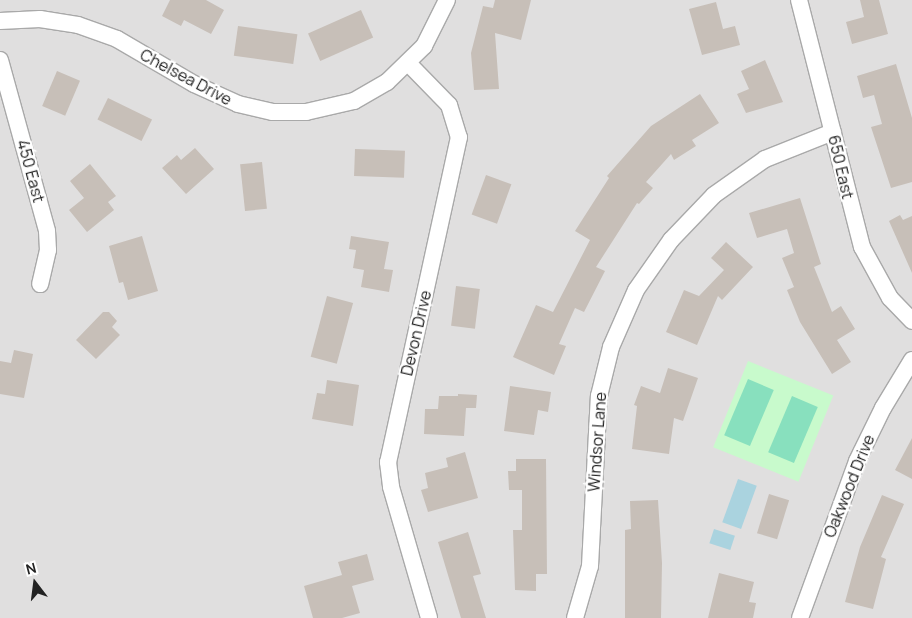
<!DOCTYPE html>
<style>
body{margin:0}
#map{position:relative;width:912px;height:618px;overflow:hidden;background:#f2efe9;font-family:Manrope,sans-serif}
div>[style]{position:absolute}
.residential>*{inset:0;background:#e0dfdf;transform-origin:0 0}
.park>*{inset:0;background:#c8facc;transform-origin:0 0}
.pitch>*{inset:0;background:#88e0be;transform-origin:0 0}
.water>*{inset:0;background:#aad3df;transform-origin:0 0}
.building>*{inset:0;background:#c7bfb8;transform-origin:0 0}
.roads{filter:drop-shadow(1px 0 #a9a9a9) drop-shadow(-1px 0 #a9a9a9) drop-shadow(0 1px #a9a9a9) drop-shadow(0 -1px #a9a9a9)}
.minor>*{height:16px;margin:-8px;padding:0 8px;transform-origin:8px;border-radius:8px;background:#fff}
span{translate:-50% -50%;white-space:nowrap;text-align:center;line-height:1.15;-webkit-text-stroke:4.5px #fff;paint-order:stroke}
.street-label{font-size:16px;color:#222}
.north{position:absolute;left:10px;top:558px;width:50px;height:50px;-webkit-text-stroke:4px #fff;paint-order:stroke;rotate:345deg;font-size:14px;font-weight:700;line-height:20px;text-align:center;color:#222}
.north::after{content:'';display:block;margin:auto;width:18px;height:22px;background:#222;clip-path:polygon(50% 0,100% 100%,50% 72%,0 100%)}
</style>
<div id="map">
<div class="residential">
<div style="left:0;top:0;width:912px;height:618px"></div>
</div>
<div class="park">
<div style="left:748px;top:361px;width:92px;height:93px;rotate:22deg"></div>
</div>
<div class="pitch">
<div style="left:748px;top:379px;width:28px;height:61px;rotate:23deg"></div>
<div style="left:792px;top:396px;width:28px;height:61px;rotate:23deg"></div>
</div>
<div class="water">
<div style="left:738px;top:479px;width:20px;height:46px;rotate:20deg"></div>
<div style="left:714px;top:529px;width:22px;height:15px;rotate:18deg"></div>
</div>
<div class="building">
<div style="clip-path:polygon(170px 0,206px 0,224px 10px,211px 34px,184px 20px,181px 26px,162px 16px)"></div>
<div style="clip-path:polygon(495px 0,531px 0,521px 40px,495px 33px,499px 89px,474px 90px,471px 53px,483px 6px,493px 8px)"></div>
<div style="clip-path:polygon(860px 0,879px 0,888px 34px,852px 44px,846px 22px,864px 17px)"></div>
<div style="clip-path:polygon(716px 2px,723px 29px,735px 26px,740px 45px,702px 55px,689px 9px)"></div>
<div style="left:361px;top:10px;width:30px;height:58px;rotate:66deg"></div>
<div style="left:238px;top:26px;width:60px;height:30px;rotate:8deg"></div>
<div style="clip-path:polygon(765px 60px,783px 102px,746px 113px,737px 94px,749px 89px,741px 71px)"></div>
<div style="clip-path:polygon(896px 64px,912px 118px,912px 182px,891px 188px,871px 127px,882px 124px,874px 95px,863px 98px,857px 76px)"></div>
<div style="left:57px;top:71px;width:25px;height:38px;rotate:23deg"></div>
<div style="clip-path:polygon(700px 94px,719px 123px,692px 140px,696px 146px,674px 160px,671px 154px,646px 182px,653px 188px,639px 204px,637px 203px,596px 267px,605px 271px,584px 312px,575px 308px,559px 344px,566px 346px,554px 375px,513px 357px,536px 305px,553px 312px,590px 240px,575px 231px,609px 178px,607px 176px,651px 126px)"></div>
<div style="left:108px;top:98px;width:49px;height:24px;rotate:26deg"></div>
<div style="clip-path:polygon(195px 148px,214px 169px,186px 194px,162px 168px,177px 155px,181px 160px)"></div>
<div style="left:355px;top:149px;width:50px;height:27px;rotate:2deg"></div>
<div style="left:262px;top:162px;width:47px;height:22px;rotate:84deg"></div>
<div style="clip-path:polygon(90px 164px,116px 196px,108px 202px,114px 210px,87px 232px,69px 210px,84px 198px,70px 181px)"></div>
<div style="left:486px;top:175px;width:27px;height:42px;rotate:20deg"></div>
<div style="clip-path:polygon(800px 198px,821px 264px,814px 267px,832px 312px,841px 306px,855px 329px,837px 340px,851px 362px,832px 374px,800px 322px,787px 290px,794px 287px,782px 258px,794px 253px,787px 229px,757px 238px,749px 213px)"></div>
<div style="clip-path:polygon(900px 215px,903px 220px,912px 216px,912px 273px,889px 221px)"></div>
<div style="clip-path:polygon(142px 236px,158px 291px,128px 300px,123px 282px,119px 283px,109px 246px)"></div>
<div style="clip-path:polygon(351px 236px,389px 242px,384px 269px,393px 270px,389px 292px,361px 287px,364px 270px,353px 268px,356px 250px,349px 249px)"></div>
<div style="clip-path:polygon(726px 242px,753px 267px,722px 300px,718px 296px,697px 345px,666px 332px,684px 290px,699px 296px,724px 270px,711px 258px)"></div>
<div style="left:456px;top:286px;width:24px;height:40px;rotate:7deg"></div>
<div style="left:327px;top:296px;width:27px;height:63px;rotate:15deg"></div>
<div style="clip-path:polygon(103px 312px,109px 312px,117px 321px,112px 327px,120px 335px,96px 359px,76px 340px)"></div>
<div style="clip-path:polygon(14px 350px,33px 354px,24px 398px,0 394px,0 361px,11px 363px)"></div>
<div style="clip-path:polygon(668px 368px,698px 378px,683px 421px,674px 418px,669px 454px,632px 449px,637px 406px,634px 405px,641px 386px,660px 393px)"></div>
<div style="clip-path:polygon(327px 380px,359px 385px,353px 426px,312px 419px,317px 393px,325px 394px)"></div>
<div style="clip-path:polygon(510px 386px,551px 392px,548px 412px,538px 410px,534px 435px,504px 431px)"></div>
<div style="clip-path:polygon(458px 394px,477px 395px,476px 408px,466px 408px,464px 436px,424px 434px,425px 409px,438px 409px,439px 396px,458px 396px)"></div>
<div style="clip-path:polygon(912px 438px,912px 479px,895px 470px)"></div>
<div style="clip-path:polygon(465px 452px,478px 498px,428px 512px,421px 490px,428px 488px,425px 473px,448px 467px,446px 458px)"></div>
<div style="clip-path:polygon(516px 459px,546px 459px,547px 574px,536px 574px,536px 591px,515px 590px,513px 530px,522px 530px,522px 490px,509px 490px,508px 471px,516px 471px)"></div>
<div style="left:769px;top:494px;width:21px;height:41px;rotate:17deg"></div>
<div style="clip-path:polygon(882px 495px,904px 504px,881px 557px,886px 559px,873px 609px,845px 602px,860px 547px)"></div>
<div style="clip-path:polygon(658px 500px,662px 563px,661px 618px,625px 618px,625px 530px,631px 529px,630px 501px)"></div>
<div style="clip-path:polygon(468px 532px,481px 574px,473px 576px,486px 618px,461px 618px,438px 542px)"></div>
<div style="clip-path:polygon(367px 554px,374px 580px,352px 586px,360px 613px,342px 618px,313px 618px,304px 586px,342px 575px,338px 562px)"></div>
<div style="clip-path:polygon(719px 573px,754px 582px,749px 602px,756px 603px,753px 618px,708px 618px)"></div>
</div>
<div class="roads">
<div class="minor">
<div style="left:799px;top:0;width:255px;rotate:75.7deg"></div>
<div style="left:862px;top:247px;width:58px;rotate:61.2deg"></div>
<div style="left:890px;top:298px;width:32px;rotate:46deg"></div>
<div style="left:0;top:21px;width:40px;rotate:-2.9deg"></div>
<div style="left:40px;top:19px;width:38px;rotate:9deg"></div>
<div style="left:78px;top:25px;width:41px;rotate:19.7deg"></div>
<div style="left:117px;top:39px;width:89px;rotate:30.3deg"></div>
<div style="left:194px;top:84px;width:48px;rotate:24.4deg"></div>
<div style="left:238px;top:104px;width:36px;rotate:13deg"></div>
<div style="left:273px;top:112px;width:33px"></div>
<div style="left:306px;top:112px;width:49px;rotate:-12.9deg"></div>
<div style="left:354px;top:101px;width:38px;rotate:-30deg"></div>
<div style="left:387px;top:82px;width:52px;rotate:-44.2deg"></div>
<div style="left:424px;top:46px;width:51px;rotate:-63.4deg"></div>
<div style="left:0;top:60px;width:177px;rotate:74.6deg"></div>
<div style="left:47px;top:231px;width:19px;rotate:87deg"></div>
<div style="left:48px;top:250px;width:35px;rotate:103deg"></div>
<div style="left:408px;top:63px;width:59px;rotate:45.7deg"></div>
<div style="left:449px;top:105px;width:34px;rotate:73deg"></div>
<div style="left:459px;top:137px;width:333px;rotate:102.3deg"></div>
<div style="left:388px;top:462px;width:25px;rotate:83deg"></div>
<div style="left:391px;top:487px;width:136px;rotate:73.8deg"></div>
<div style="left:575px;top:618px;width:54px;rotate:-73.9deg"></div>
<div style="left:590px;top:566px;width:170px;rotate:-87deg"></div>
<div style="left:599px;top:396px;width:50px;rotate:-76.2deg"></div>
<div style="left:611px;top:347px;width:62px;rotate:-66.3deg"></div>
<div style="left:636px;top:290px;width:61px;rotate:-55deg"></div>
<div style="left:671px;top:240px;width:62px;rotate:-46.3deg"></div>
<div style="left:714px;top:195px;width:62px;rotate:-35.2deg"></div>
<div style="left:765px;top:159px;width:73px;rotate:-21.7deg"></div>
<div style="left:800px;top:618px;width:167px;rotate:-70deg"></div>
<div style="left:857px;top:461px;width:59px;rotate:-63.9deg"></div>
<div style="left:883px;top:408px;width:56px;rotate:-58.9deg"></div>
</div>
</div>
<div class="street-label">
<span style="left:186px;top:77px;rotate:28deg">Chelsea Drive</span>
<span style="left:841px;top:167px;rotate:77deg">650 East</span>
<span style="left:31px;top:171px;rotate:75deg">450 East</span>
<span style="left:416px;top:333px;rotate:-77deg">Devon Drive</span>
<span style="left:597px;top:442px;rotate:-86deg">Windsor Lane</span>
<span style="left:849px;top:486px;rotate:-68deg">Oakwood Drive</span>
</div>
<div class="north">N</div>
</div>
